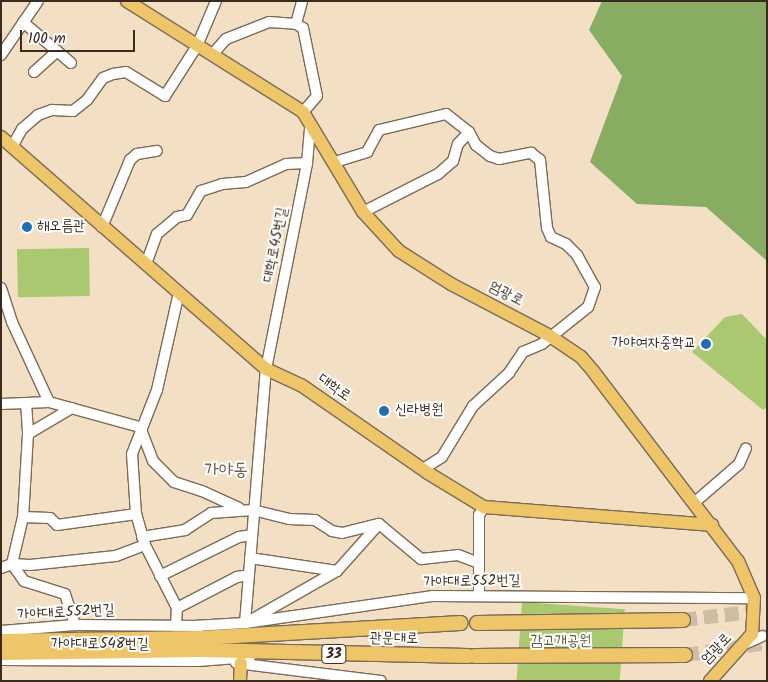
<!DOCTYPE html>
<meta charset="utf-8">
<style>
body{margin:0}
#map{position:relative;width:768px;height:682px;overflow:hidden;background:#f3e0c4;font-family:Kalam,"Poor Story",sans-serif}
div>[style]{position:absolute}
.green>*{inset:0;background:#aac86f;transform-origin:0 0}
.forest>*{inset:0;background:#87ac62}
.highway-tunnel>*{height:14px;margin-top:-7px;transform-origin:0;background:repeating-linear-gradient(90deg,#cebca3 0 14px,transparent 0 21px)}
.roads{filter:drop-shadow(1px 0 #7b6a58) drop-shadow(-1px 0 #7b6a58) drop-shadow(0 1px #7b6a58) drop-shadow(0 -1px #7b6a58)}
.minor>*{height:10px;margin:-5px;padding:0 5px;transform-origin:5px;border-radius:5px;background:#fff}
.major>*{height:12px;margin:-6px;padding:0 6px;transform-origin:6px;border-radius:6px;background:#eec569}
.highway>*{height:14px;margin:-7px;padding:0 7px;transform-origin:7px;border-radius:7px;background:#eec569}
.dots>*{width:14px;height:14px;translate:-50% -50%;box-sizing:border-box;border:2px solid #fff;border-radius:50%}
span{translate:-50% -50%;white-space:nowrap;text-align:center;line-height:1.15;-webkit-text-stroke:4px #fff;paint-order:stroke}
.shield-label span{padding:1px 4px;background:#fff;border:1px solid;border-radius:4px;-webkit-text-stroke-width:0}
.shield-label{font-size:14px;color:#3b2a1e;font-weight:700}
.poi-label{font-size:15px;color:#3b2a1e}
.left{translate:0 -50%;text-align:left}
.right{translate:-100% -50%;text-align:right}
.street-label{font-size:15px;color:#3b2a1e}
.park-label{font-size:15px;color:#5c5936}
.quarter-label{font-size:18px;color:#775b4f}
.frame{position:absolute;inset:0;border:2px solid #3b2a1e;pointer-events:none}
.scale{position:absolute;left:20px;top:30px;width:115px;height:22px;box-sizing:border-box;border:2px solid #3b2a1e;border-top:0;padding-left:6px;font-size:15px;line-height:18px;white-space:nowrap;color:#3b2a1e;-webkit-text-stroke:4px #fff;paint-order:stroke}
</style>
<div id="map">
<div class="green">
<div style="left:89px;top:248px;width:48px;height:72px;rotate:89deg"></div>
<div style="clip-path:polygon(742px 314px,767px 340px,767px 407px,763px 410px,692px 352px,725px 317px)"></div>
<div style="left:522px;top:602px;width:103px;height:79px;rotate:4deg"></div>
</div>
<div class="forest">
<div style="clip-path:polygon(602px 1px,767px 1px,767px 261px,706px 207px,637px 204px,590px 162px,622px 76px,589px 30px)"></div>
</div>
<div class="highway-tunnel">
<div style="left:683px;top:620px;width:85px;rotate:-6.8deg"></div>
<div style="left:685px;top:655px;width:83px;rotate:-8.3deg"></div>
</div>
<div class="roads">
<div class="minor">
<div style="left:23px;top:22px;width:63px;rotate:40.5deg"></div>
<div style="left:296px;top:24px;width:24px;rotate:-75deg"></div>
<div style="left:1px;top:55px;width:65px;rotate:-55.6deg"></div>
<div style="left:212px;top:55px;width:21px;rotate:-49deg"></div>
<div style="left:226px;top:39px;width:46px;rotate:-21.6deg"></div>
<div style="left:269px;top:22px;width:27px;rotate:4deg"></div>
<div style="left:296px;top:24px;width:8px;rotate:30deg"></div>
<div style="left:303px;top:28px;width:69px;rotate:78.4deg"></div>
<div style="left:317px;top:96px;width:21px;rotate:131deg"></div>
<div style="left:34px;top:72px;width:31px;rotate:-42deg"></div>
<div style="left:12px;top:147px;width:21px;rotate:-61deg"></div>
<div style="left:22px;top:129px;width:21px;rotate:-41deg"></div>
<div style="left:38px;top:115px;width:15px;rotate:-20deg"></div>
<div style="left:52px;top:110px;width:21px;rotate:3deg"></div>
<div style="left:73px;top:111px;width:18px;rotate:-38deg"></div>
<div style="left:87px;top:100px;width:27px;rotate:-54deg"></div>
<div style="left:103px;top:78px;width:11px;rotate:-22deg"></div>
<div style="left:113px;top:74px;width:13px;rotate:-9deg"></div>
<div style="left:126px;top:72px;width:46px;rotate:31.6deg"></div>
<div style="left:165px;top:96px;width:59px;rotate:-57.4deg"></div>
<div style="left:197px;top:46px;width:49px;rotate:-67.1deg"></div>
<div style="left:335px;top:162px;width:34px;rotate:-17deg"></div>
<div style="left:367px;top:152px;width:25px;rotate:-61deg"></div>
<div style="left:379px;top:130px;width:69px;rotate:-13.4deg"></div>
<div style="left:446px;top:114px;width:29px;rotate:38deg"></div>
<div style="left:469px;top:132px;width:15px;rotate:62deg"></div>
<div style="left:476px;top:145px;width:18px;rotate:38deg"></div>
<div style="left:490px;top:156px;width:9px;rotate:18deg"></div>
<div style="left:499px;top:159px;width:33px;rotate:-11deg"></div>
<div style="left:531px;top:153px;width:11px;rotate:38deg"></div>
<div style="left:540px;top:160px;width:68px;rotate:84.1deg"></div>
<div style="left:547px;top:228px;width:10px;rotate:66deg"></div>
<div style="left:551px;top:237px;width:17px;rotate:25deg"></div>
<div style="left:566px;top:244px;width:16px;rotate:45deg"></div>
<div style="left:577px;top:255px;width:37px;rotate:61deg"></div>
<div style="left:595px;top:287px;width:21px;rotate:109deg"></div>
<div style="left:588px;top:307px;width:59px;rotate:141.2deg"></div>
<div style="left:542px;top:344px;width:21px;rotate:157deg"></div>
<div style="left:523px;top:352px;width:25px;rotate:124deg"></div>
<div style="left:509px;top:373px;width:49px;rotate:137.5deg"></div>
<div style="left:473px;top:406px;width:60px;rotate:121.3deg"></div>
<div style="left:442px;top:457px;width:22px;rotate:148deg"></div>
<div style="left:363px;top:212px;width:84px;rotate:-26.9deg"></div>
<div style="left:438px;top:174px;width:20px;rotate:-41deg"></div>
<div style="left:453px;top:161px;width:18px;rotate:-74deg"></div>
<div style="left:458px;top:144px;width:16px;rotate:-47deg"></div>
<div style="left:102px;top:227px;width:73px;rotate:-67.3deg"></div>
<div style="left:130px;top:160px;width:9px;rotate:-41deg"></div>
<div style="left:137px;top:154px;width:20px;rotate:-9deg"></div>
<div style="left:146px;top:264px;width:32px;rotate:-70deg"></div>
<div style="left:157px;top:234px;width:26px;rotate:-40deg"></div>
<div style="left:177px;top:217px;width:10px;rotate:-11deg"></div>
<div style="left:187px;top:215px;width:28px;rotate:-60deg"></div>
<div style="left:201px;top:191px;width:22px;rotate:-18deg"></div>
<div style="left:222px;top:184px;width:24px;rotate:-5deg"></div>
<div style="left:246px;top:182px;width:44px;rotate:-24.2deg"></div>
<div style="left:286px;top:164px;width:21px;rotate:-3deg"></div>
<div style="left:1px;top:288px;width:36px;rotate:72deg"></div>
<div style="left:12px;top:322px;width:88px;rotate:65.2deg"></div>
<div style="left:26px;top:403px;width:31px;rotate:86deg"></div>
<div style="left:28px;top:434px;width:83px;rotate:93.4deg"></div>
<div style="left:23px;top:517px;width:48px;rotate:103.2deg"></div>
<div style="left:12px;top:564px;width:21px;rotate:55deg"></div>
<div style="left:24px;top:581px;width:43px;rotate:17.6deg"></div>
<div style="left:65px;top:594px;width:33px;rotate:72deg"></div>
<div style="left:1px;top:404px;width:48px;rotate:-2.4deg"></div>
<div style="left:49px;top:402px;width:94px;rotate:15.4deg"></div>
<div style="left:140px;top:427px;width:36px;rotate:69deg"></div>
<div style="left:153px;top:461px;width:30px;rotate:45deg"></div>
<div style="left:174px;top:482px;width:29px;rotate:18deg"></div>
<div style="left:202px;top:491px;width:41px;rotate:24.7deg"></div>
<div style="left:28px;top:434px;width:51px;rotate:-30.6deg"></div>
<div style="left:695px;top:502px;width:58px;rotate:-40.8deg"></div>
<div style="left:739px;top:464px;width:17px;rotate:-66deg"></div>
<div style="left:23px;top:517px;width:27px;rotate:2deg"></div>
<div style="left:50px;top:518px;width:10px;rotate:45deg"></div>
<div style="left:57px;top:525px;width:80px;rotate:-7.9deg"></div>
<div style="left:142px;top:537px;width:44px;rotate:-9.2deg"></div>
<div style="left:185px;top:530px;width:31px;rotate:-33deg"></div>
<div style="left:211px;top:513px;width:42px;rotate:-4.1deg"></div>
<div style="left:253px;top:510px;width:37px;rotate:14deg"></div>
<div style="left:289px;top:519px;width:26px;rotate:2deg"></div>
<div style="left:315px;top:520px;width:20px;rotate:33deg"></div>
<div style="left:332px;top:531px;width:10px;rotate:11deg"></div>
<div style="left:342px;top:533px;width:38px;rotate:-14deg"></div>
<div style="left:379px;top:524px;width:55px;rotate:39.8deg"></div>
<div style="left:421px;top:559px;width:37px;rotate:-6deg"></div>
<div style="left:458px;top:555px;width:22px;rotate:21deg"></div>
<div style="left:250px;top:558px;width:88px;rotate:8.5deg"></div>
<div style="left:1px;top:568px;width:12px;rotate:-20deg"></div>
<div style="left:12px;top:564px;width:18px;rotate:3deg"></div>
<div style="left:30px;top:565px;width:86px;rotate:-6deg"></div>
<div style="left:116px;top:556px;width:31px;rotate:-21deg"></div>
<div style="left:160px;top:576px;width:88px;rotate:-26.3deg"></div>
<div style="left:239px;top:537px;width:12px;rotate:-9deg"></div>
<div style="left:479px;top:595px;width:80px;rotate:-90deg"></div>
<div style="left:479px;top:515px;width:9px;rotate:-58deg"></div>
<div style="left:177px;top:608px;width:68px;rotate:-27.3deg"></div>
<div style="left:237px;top:577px;width:12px;rotate:-9deg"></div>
<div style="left:251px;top:620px;width:99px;rotate:-29.7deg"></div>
<div style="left:337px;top:571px;width:63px;rotate:-48.2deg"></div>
<div style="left:245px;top:623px;width:255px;rotate:-85.3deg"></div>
<div style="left:266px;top:369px;width:210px;rotate:-78.7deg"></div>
<div style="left:307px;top:163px;width:38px;rotate:-85deg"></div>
<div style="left:176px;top:626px;width:18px;rotate:-87deg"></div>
<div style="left:177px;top:608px;width:71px;rotate:-116.9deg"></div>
<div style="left:145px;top:545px;width:32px;rotate:-106deg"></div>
<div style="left:136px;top:514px;width:60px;rotate:-93.8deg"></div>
<div style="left:132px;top:454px;width:69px;rotate:-68.7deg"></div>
<div style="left:157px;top:390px;width:100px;rotate:-77.3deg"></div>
<div style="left:193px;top:626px;width:52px;rotate:-3.3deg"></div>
<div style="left:245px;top:623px;width:190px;rotate:-8.2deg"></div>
<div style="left:433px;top:596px;width:321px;rotate:0.4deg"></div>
<div style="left:1px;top:631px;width:74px;rotate:-4.6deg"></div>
<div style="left:75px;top:625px;width:125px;rotate:0.5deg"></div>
<div style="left:747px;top:643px;width:17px;rotate:-24deg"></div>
<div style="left:1px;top:660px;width:197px;rotate:0.3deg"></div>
<div style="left:198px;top:661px;width:52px;rotate:-4.4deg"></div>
<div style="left:236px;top:663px;width:146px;rotate:7.1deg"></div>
</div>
<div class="major">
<div style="left:127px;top:1px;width:208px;rotate:32.2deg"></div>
<div style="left:303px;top:112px;width:117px;rotate:59deg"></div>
<div style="left:363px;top:212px;width:53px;rotate:47.3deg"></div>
<div style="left:399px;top:251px;width:62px;rotate:32.4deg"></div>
<div style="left:451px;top:284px;width:112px;rotate:27.7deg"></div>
<div style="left:550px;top:336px;width:37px;rotate:34deg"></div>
<div style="left:581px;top:357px;width:18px;rotate:49deg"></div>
<div style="left:593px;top:371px;width:239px;rotate:52.7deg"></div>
<div style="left:738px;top:561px;width:40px;rotate:66.6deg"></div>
<div style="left:754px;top:598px;width:36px;rotate:93deg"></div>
<div style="left:752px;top:634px;width:63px;rotate:131.8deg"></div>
<div style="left:1px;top:137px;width:352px;rotate:41.2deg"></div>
<div style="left:266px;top:369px;width:38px;rotate:25deg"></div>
<div style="left:301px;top:385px;width:155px;rotate:34.7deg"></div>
<div style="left:428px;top:473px;width:66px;rotate:31.3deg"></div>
<div style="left:484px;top:507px;width:229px;rotate:4.5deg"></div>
<div style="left:240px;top:681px;width:18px;rotate:-87deg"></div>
</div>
<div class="highway">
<div style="left:477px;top:623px;width:206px;rotate:-0.8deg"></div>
<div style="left:1px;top:641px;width:199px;rotate:-0.9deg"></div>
<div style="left:200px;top:638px;width:261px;rotate:-3.3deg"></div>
<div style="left:1px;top:653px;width:198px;rotate:-0.9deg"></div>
<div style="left:199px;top:650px;width:269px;rotate:1.3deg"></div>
<div style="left:475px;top:656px;width:210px;rotate:-0.3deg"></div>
</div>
</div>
<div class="dots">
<div style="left:27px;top:227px;background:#1f6fb2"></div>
<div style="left:706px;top:344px;background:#1f6fb2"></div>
<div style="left:384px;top:411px;background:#1f6fb2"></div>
</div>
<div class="shield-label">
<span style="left:334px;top:654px">33</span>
</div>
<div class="poi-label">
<span class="left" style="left:37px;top:227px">해오름관</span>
<span class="right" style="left:696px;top:344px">가야여자중학교</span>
<span class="left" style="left:395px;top:411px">신라병원</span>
</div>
<div class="street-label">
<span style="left:276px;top:245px;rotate:-79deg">대학로45번길</span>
<span style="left:506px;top:294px;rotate:28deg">엄광로</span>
<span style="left:334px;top:388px;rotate:35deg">대학로</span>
<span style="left:472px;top:582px;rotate:-1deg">가야대로552번길</span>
<span style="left:66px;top:613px;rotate:-3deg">가야대로552번길</span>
<span style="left:394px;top:639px;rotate:1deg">관문대로</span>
<span style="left:100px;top:645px">가야대로548번길</span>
<span style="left:717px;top:649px;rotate:-46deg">엄광로</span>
</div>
<div class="park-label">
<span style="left:561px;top:642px">감고개공원</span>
</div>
<div class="quarter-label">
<span style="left:226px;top:471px">가야동</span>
</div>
<div class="frame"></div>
<div class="scale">100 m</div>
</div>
